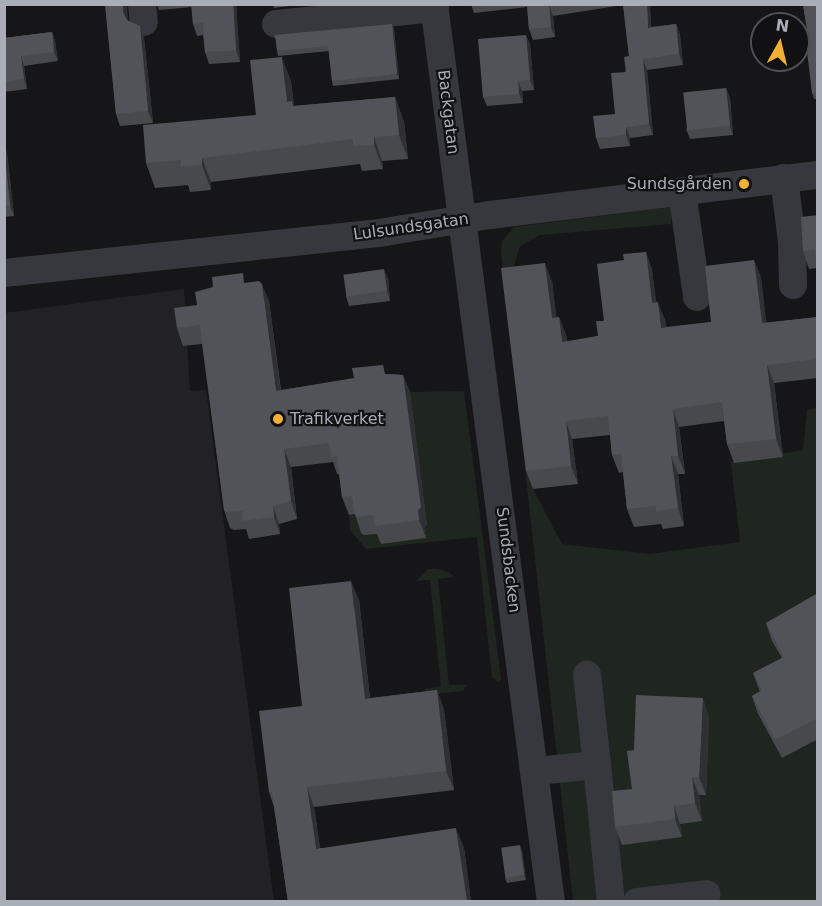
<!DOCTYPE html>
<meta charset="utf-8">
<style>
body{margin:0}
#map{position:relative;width:822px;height:906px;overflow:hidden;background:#161618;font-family:"DejaVu Sans",sans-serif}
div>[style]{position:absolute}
.built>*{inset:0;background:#222225}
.green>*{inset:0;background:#1e261f}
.minor>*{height:28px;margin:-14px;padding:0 14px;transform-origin:14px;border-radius:14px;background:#37383d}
.wall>*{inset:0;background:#47494d}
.shaded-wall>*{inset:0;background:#2f3033}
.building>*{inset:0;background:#525359;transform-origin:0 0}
.dots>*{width:16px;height:16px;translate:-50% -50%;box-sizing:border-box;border:3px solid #111113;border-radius:50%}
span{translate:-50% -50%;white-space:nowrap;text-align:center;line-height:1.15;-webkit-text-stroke:4.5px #111113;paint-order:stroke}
.street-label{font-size:16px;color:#a8adb8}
.poi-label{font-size:16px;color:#a8adb8}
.right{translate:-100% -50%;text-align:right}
.left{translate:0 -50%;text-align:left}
.frame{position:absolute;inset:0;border:6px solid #a8adb8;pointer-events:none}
.north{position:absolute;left:750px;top:12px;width:60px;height:60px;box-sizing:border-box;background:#111113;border:2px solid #4d4f55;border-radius:50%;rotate:8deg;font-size:16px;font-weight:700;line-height:24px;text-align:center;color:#a8adb8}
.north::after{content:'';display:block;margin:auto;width:21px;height:27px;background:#f2b134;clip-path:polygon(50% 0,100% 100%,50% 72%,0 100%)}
</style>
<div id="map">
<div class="built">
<div style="clip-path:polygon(184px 289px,190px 391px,206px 390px,274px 901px,5px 901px,4px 313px)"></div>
</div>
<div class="green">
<div style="clip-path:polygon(671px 207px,671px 224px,540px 235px,520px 246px,508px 286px,533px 489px,562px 544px,649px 554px,740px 542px,731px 462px,803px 450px,807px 410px,817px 408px,817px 901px,573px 901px,501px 252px,502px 241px,514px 227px)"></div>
<div style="clip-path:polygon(464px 391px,501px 679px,499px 682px,492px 678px,477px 537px,366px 549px,350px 530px,349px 515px,359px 514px,365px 535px,380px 533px,425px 538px,424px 528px,427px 524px,410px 392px)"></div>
<div style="clip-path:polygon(428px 569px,437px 569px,449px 572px,454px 577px,438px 579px,449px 685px,467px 685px,463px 691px,428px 695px,424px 689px,441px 686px,430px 580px,416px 581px)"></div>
</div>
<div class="minor">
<div style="left:142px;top:4px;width:18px;rotate:84deg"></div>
<div style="left:434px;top:4px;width:906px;rotate:82.58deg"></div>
<div style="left:276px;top:24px;width:160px;rotate:-5.7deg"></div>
<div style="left:784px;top:178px;width:64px;rotate:82.8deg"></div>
<div style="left:792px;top:241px;width:44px;rotate:88.7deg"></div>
<div style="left:682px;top:191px;width:107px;rotate:81.9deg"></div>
<div style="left:4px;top:273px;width:383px;rotate:-6.1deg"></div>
<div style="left:385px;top:232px;width:106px;rotate:-9.2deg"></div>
<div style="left:490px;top:215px;width:330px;rotate:-7deg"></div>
<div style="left:597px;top:765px;width:138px;rotate:84.2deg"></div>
<div style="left:536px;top:771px;width:61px;rotate:-5.6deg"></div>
<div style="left:597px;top:765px;width:91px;rotate:-96.3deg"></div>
<div style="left:637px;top:902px;width:70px;rotate:-6.5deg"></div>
</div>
<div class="wall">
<div style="clip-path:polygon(105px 4px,127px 4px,127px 21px,140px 26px,144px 38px,153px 123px,120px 126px,116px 114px)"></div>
<div style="clip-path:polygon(157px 4px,236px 4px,240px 62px,209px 64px,205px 52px,203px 35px,197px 36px,193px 24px,192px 7px,159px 10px)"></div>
<div style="clip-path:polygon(273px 4px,306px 4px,274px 8px)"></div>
<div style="clip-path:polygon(471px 4px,650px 4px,651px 27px,676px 24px,680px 35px,683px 65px,647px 70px,653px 135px,630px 138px,630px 146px,600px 149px,596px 138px,615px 114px,629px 56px,623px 5px,553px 16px,555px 37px,533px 40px,529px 29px,527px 7px,474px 13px)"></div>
<div style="clip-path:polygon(796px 4px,818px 4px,818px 99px,814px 99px,812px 93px,809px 42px,803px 5px,797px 6px)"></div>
<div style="clip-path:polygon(392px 24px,394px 29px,399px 79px,333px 86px,332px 81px,329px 51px,278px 56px,277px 51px)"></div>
<div style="clip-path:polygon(52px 32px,55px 41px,58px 61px,24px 66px,27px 89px,4px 92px,4px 38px)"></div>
<div style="clip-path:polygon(526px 35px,530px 45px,534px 90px,522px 91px,523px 103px,487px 106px,483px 97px)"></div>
<div style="clip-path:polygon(291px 81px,294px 106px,395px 97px,404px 122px,408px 159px,382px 161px,383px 169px,362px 171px,360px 164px,211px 182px,211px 190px,190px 192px,188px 185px,155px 188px,146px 163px,256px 115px)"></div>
<div style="clip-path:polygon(726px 88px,730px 98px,733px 135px,690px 139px,686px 129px)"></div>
<div style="clip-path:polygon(4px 146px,7px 153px,14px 216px,4px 217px)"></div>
<div style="clip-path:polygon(818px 215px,817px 268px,809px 269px,803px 251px)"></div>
<div style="clip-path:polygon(646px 252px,652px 270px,656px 303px,665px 320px,666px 327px,711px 322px,754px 260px,761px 278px,766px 323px,818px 317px,818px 378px,774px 383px,783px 457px,734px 463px,727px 444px,724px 421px,679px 427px,685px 474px,678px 474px,684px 526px,663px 529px,661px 524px,634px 527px,627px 509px,623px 472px,619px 473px,612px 455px,610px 435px,572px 439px,578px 484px,533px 489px,526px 471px,552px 281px,556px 317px,559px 317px,566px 335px,567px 342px,598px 336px,624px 260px)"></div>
<div style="clip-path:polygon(388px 278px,390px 301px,349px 306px,346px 296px)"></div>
<div style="clip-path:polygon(246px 283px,269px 301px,281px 390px,387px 374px,403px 375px,410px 392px,427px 525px,424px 528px,426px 538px,381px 544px,377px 534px,364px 535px,361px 533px,355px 514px,349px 515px,342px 497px,339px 474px,337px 474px,333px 462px,291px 467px,297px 519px,279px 524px,280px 534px,249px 539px,246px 529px,234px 530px,230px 528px,224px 510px,202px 344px,183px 346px,177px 328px,197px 305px)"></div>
<div style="clip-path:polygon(818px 593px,818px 739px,782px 758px,758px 714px,752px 696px,760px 692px,753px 673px,782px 658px,772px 641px,766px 623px)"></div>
<div style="clip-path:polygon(359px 600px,370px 698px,437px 690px,444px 710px,454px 790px,314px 807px,320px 848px,464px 848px,471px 902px,288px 902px,274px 807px,269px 792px,302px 706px)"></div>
<div style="clip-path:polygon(709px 716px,706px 795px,699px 795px,702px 821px,680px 824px,682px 837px,622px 845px,615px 827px,632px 789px,634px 750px)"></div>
<div style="clip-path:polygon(522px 850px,526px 880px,507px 883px,505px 878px)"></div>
</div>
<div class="shaded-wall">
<div style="clip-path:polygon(123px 4px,127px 4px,128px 24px,123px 12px)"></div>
<div style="clip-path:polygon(233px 4px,236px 4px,240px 62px,236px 50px)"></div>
<div style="clip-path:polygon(647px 4px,650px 4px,652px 39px,648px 28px)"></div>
<div style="clip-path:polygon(549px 5px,553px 16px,555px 37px,551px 27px)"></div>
<div style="clip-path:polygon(392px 24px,394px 29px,399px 79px,397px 74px)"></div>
<div style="clip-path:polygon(676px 24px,680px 35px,683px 65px,679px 54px)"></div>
<div style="clip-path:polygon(140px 26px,144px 38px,153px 123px,148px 111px)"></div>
<div style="clip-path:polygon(52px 32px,55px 41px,58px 61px,54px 52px)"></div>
<div style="clip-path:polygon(526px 35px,530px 45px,534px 90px,530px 80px)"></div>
<div style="clip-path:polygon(21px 56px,24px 66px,27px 89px,24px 79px)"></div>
<div style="clip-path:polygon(282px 57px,291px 81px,294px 105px,301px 126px,287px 102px)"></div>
<div style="clip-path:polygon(643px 59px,647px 70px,653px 135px,649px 124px)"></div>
<div style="clip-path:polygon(518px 81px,522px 91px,523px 103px,519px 94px)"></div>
<div style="clip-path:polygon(726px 88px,730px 98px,733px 135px,730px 126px)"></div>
<div style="clip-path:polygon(395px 97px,404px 122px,408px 159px,399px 135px)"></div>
<div style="clip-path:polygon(626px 127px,630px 138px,630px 146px,626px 135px)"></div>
<div style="clip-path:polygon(374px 137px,382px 161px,383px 169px,374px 145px)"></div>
<div style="clip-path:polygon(4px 146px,7px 153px,14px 216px,10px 206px)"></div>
<div style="clip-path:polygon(202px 158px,211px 182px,211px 190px,202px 165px)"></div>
<div style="clip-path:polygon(646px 252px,652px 270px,659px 321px,652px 303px)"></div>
<div style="clip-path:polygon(754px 260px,761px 278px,769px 342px,762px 323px)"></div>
<div style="clip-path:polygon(545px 263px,552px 281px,559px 336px,552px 318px)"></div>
<div style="clip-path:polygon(384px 269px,388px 278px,390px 301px,387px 291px)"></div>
<div style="clip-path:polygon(262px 284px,269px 301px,283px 409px,276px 391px)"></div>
<div style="clip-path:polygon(658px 302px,665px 320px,668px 346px,661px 328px)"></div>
<div style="clip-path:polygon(559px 317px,566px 335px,569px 360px,562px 342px)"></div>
<div style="clip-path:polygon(767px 365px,774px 383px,783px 457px,776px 439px)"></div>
<div style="clip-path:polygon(403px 375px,410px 392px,427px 525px,424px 528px,426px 538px,419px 520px)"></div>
<div style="clip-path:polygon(673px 409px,679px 427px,685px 474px,678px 456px)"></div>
<div style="clip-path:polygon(566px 421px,572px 439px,578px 484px,571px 466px)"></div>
<div style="clip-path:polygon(284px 449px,291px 467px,297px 519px,291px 501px)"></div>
<div style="clip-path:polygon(671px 456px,678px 474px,684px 526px,678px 508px)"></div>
<div style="clip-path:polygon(273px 506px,279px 524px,280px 534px,274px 517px)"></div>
<div style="clip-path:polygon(351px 581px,359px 600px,372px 718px,365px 699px)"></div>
<div style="clip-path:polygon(437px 690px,444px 710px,454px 790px,446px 771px)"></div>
<div style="clip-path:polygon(703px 698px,709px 716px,706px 795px,699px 777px)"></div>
<div style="clip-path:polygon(692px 777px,699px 795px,702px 821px,695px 803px)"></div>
<div style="clip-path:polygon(307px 787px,314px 807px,323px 868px,316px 849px)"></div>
<div style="clip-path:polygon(674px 806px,680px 824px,682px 837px,675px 819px)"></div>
<div style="clip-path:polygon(456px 828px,464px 848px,471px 902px,467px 902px)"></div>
<div style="clip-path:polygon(520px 845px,522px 850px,526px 880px,524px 875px)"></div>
</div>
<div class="building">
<div style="clip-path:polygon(105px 4px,123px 4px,123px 12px,127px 20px,140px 26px,148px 111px,116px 114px)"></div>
<div style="clip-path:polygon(191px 4px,233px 4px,236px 50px,205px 52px,203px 23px,193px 24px)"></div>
<div style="clip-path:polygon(527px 4px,552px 4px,549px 5px,551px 27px,529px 29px)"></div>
<div style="clip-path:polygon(623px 4px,647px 4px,648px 28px,676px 24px,679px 54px,643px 59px,649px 124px,626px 127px,626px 135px,596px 138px,593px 116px,615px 114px,611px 73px,626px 72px,624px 57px,629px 56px)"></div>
<div style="clip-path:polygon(803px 4px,818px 4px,818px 92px,812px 93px,806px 43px,809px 42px)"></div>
<div style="clip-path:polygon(392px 24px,397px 74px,332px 81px,328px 46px,277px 51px,275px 35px)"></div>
<div style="clip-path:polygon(52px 32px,54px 52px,21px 56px,24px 79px,4px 82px,4px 38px)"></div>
<div style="clip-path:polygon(526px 35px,530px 80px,518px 81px,519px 94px,483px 97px,478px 39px)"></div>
<div style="clip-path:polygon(282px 57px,287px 102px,292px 101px,293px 106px,395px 97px,399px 135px,374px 137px,374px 145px,353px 146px,353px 139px,202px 158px,202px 165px,181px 167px,181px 160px,146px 163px,143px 125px,256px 115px,250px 60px)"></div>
<div style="left:726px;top:88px;width:38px;height:43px;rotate:84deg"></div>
<div style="clip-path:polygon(4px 152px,10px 206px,4px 207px)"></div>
<div style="clip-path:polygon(818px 215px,818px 272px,815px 250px,803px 251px,801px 217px)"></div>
<div style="clip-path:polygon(646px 252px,652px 303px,658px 302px,661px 328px,711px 322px,705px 266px,754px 260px,762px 323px,818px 317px,818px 359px,767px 365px,776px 439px,727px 444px,722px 402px,673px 409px,678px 456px,671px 456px,678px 508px,656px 511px,656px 506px,627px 509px,621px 454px,612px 455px,608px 416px,566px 421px,571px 466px,526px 471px,501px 268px,545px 263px,552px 318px,559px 317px,562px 342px,598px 336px,596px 321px,604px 321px,597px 264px,624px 260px,623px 254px)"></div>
<div style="left:384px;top:269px;width:22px;height:41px;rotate:82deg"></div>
<div style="clip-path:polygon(243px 273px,244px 283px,259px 281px,262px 284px,276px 391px,354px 378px,352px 368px,383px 365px,385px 374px,403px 375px,421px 507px,418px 510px,419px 520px,375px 526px,373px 515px,358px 517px,355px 515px,352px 496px,342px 497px,337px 456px,331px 457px,329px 443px,284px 449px,291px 501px,273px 506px,274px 517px,243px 521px,242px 511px,227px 512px,224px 510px,200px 325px,177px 328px,174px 308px,197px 305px,195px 292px,213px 287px,212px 277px)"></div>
<div style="clip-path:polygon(351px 581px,365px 699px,437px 690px,446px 771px,307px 787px,316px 849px,456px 828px,467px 902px,288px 902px,272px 792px,269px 792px,259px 711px,302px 706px,289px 588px)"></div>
<div style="clip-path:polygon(818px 593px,818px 718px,775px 740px,752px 696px,762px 690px,753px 673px,784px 657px,766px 623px)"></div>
<div style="clip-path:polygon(636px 695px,703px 698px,699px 777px,692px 777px,695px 803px,674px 806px,675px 819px,615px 827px,612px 791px,632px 789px,627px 751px,634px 750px)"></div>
<div style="left:520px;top:845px;width:30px;height:19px;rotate:82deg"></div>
</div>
<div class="dots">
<div style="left:744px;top:184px;background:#f2b134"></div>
<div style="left:278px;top:419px;background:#f2b134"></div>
</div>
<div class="street-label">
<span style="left:448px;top:112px;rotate:83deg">Backgatan</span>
<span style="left:411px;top:227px;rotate:-8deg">Lulsundsgatan</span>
<span style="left:508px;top:560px;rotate:83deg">Sundsbacken</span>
</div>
<div class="poi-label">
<span class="right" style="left:732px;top:184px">Sundsgården</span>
<span class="left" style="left:290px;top:419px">Trafikverket</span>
</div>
<div class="frame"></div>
<div class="north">N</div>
</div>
